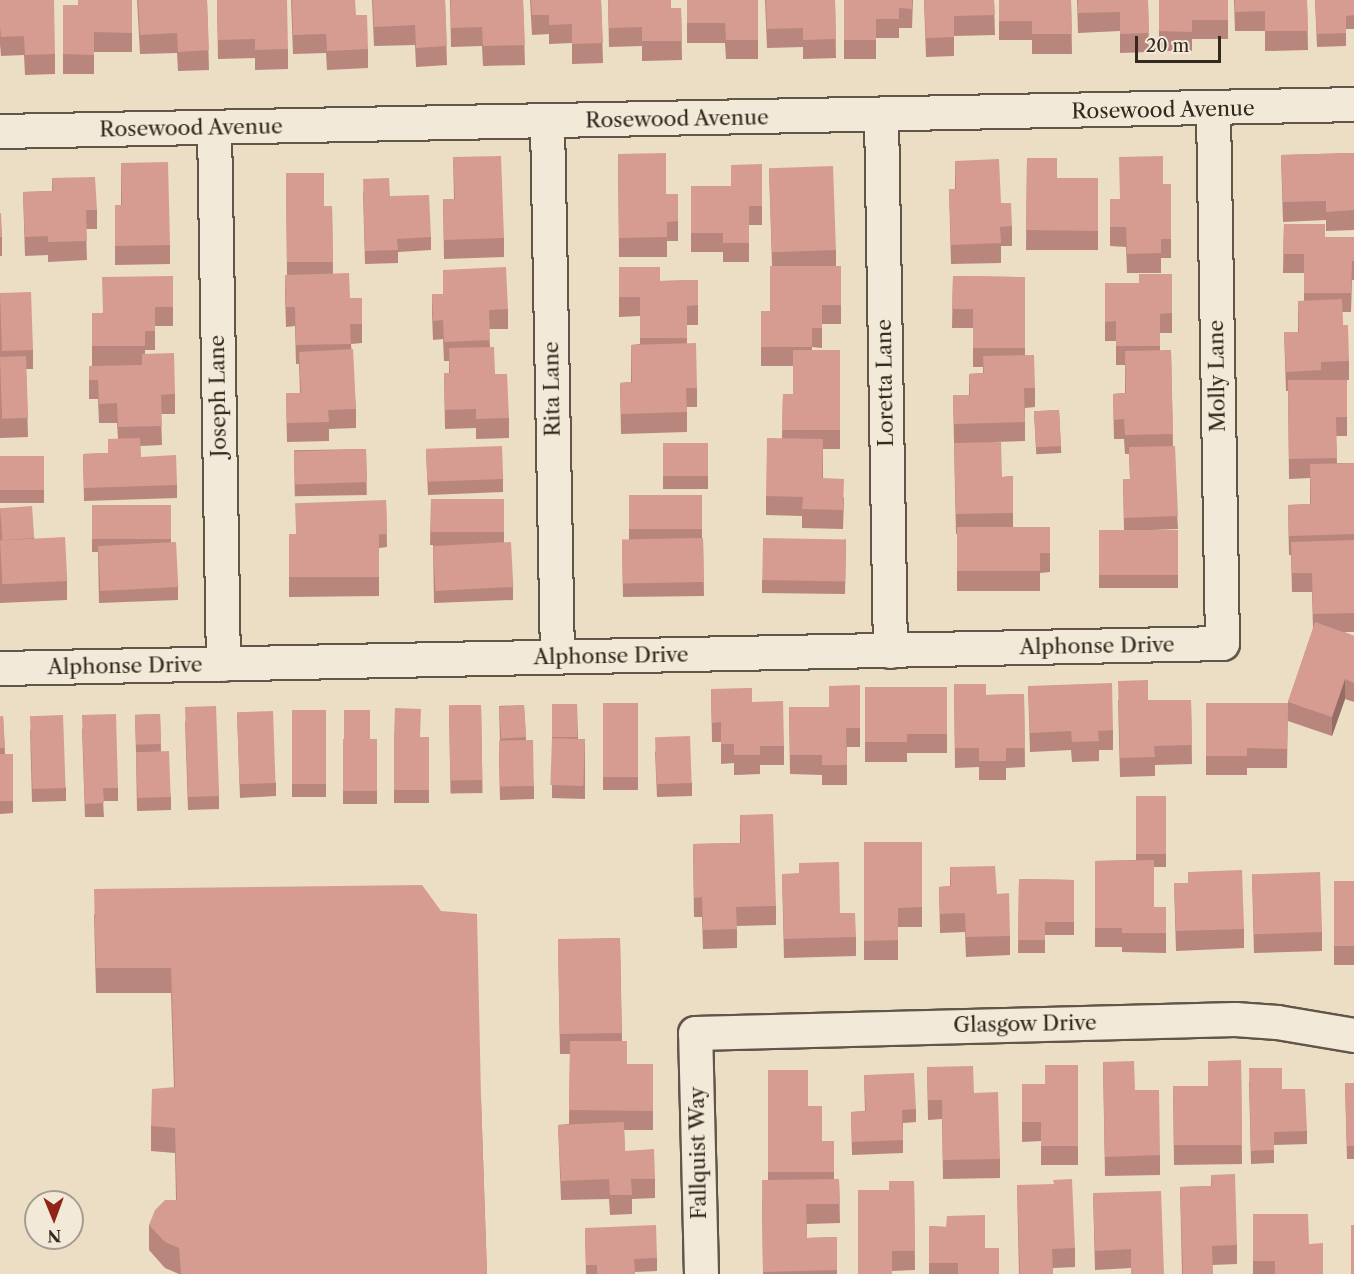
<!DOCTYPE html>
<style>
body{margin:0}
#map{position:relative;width:1354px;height:1274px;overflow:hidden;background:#ecddc5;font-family:"Libre Caslon Text",serif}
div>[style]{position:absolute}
.roads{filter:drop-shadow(2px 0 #615648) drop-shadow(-2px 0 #615648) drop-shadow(0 2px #615648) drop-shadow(0 -2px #615648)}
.street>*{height:33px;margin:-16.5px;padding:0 16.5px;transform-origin:16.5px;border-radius:16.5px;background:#f3e9d9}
.wall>*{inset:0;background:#b8867d;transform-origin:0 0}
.shaded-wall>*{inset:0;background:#966d66}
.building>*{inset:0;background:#d69c91;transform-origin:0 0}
span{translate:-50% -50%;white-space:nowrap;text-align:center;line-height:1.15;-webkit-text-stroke:4.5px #f3e9d9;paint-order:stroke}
.street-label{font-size:21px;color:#33291f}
.north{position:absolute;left:24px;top:1190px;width:60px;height:60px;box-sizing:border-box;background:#f3e9d9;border:2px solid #a69c8f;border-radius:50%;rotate:179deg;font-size:16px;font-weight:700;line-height:24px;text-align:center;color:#33291f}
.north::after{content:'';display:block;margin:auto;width:21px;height:27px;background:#8f2418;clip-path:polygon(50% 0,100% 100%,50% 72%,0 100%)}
.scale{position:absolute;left:1135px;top:36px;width:86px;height:27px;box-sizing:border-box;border:3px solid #33291f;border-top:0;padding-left:8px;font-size:18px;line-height:21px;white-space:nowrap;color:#33291f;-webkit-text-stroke:4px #f3e9d9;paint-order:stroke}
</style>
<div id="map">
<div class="roads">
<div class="street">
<div style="left:881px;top:115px;width:536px;rotate:89.04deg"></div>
<div style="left:547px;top:122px;width:534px;rotate:88.93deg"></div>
<div style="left:214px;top:127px;width:537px;rotate:89.04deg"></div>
<div style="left:0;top:131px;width:1354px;rotate:-1.14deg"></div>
<div style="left:0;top:668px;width:1222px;rotate:-1.17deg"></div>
<div style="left:1222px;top:643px;width:534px;rotate:-90.97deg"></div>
<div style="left:701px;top:1274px;width:241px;rotate:-91.4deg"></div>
<div style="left:695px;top:1033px;width:540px;rotate:-1.49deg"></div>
<div style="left:1235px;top:1019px;width:42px;rotate:4.1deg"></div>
<div style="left:1277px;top:1022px;width:78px;rotate:9.6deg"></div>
</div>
</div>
<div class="wall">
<div style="clip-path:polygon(0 0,55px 54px,55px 74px,25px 75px,24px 55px,1px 56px,0 44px)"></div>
<div style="clip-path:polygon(132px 0,132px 52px,94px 52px,94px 74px,63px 74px,63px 5px,78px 5px)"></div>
<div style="clip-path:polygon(137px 0,207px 0,209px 70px,178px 71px,177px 53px,140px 54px)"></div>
<div style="clip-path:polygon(217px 0,288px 49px,288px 69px,255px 70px,255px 58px,218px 59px)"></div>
<div style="clip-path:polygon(291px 0,356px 15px,368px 49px,368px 68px,327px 70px,326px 53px,293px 54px)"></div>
<div style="clip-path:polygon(372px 0,445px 0,447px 65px,416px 67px,415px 45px,374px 46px)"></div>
<div style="clip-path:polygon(450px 0,523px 0,525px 65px,483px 66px,482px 46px,451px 47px)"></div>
<div style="clip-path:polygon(530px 0,601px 0,603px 63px,572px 64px,572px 43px,549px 44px,549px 34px,532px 35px)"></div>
<div style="clip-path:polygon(608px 0,671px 8px,681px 8px,682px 60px,642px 61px,642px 46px,609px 47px)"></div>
<div style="clip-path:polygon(687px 0,758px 0,758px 59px,726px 59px,725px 43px,687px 43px)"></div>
<div style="clip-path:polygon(765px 0,835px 0,836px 58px,803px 59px,803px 47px,767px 48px)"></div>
<div style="clip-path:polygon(844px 0,913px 0,912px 28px,899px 28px,899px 38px,876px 38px,876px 59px,844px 59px)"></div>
<div style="clip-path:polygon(924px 0,994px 0,995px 35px,954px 36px,954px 56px,926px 57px)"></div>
<div style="clip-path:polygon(999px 0,1071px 0,1072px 54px,1032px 54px,1032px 40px,999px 40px)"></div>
<div style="clip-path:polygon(1077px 0,1148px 0,1149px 52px,1120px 53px,1120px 31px,1078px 33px)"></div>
<div style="clip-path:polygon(1159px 0,1228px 0,1228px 39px,1192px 39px,1192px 51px,1159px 51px)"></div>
<div style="clip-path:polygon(1234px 0,1307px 0,1308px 50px,1265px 51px,1265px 31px,1235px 31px)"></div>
<div style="clip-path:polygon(1315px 0,1354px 0,1354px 29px,1346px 29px,1346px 46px,1317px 47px)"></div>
<div style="clip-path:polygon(1354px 153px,1354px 230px,1326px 231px,1326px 220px,1283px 222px,1281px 155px)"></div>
<div style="clip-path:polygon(618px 154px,666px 194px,678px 194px,678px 241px,667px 241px,667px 257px,619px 257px)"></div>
<div style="clip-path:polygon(453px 157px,504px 238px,504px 257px,444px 259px,443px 199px,454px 199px)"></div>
<div style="clip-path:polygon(1027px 158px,1057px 178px,1098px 178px,1098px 250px,1026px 250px)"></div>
<div style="clip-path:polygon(955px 161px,1001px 203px,1012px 226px,1012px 246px,1001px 246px,1001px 263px,951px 264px,949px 189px,955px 189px)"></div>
<div style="clip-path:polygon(121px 163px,170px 245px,170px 264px,115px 265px,115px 205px,121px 205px)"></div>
<div style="clip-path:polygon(762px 164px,762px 225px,749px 225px,749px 262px,723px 262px,723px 252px,691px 252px,691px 186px,731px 186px)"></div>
<div style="clip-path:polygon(769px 168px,836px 250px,836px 266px,841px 266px,841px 324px,822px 324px,822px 348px,812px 347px,812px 350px,840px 350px,840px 449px,823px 449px,823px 478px,844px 498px,843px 529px,802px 528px,802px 516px,766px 515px,766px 496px,782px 438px,783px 394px,793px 394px,793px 366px,761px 366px,761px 311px,770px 311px,772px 266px)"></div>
<div style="clip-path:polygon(286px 173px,324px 206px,332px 206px,333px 274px,350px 298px,362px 298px,362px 343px,351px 344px,356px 409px,356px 428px,329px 429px,329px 441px,287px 442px,286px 393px,300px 393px,299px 364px,296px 364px,295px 326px,286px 327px,285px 294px,285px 275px,287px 275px)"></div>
<div style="clip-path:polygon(52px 178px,97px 210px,97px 229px,86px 229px,87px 260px,48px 262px,48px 255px,25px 256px,23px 192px,52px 191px)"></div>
<div style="clip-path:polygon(1163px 184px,1171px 184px,1171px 258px,1161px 258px,1161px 273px,1127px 273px,1126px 247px,1110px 246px,1110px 199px,1120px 199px)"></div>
<div style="clip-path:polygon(363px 192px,390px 196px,431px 237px,431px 250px,398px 252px,398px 263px,365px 264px)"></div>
<div style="clip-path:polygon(0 213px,2px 237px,2px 256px,0 256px)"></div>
<div style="clip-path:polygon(1284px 224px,1325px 237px,1354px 237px,1354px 280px,1352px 280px,1351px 312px,1342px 312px,1343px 325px,1349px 361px,1349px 380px,1347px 380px,1347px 436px,1336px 436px,1337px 463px,1354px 463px,1354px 632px,1344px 632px,1354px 636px,1354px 702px,1345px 699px,1332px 736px,1288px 721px,1288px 702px,1313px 629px,1312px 592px,1292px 592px,1291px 555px,1289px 555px,1288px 505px,1310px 504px,1310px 478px,1289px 479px,1288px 391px,1286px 391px,1284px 332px,1298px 332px,1298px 301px,1304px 301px,1304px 273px,1283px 273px)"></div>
<div style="clip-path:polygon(619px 267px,660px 281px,698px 280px,698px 325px,687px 325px,687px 343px,697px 388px,697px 407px,687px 407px,687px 432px,621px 434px,620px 383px,631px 382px,631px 345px,640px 344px,640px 316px,619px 317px)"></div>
<div style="clip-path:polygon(443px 270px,508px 309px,508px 329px,489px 329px,490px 347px,495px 374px,509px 418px,509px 438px,476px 439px,476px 428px,445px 429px,444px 373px,449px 373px,449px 361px,444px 361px,443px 339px,433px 340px,432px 313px,432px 294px,443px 294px)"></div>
<div style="clip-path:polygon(1172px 274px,1172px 333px,1160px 333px,1160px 351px,1171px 350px,1173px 446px,1178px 529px,1151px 530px,1178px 530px,1178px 588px,1099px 588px,1099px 531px,1124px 531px,1123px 479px,1130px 479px,1129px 454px,1125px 454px,1124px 439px,1114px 439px,1113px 394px,1125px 393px,1125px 365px,1116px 365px,1116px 341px,1105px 341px,1105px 283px,1139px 283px)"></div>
<div style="clip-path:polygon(173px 276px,173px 326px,155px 326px,155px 350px,145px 350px,145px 354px,175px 394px,175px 414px,161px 414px,162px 445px,140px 446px,141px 457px,177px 485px,177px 498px,84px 501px,83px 454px,108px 453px,108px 439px,118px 439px,117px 423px,99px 423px,98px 399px,89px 399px,89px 366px,126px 365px,92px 366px,92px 313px,102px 313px)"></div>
<div style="clip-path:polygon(953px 276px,1025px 277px,1025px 355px,1035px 388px,1035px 407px,1025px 408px,1025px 441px,994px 442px,1002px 477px,1013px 476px,1013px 527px,1050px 527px,1050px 572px,1040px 573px,1040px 591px,957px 591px,957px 534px,956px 534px,953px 395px,969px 395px,969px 374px,983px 373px,983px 367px,973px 367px,973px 328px,952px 328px)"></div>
<div style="clip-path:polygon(0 293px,33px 350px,33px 369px,26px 369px,28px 437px,0 438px)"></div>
<div style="left:1059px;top:410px;width:43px;height:25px;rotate:87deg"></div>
<div style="left:663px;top:443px;width:45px;height:46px"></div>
<div style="left:366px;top:449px;width:46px;height:72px;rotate:89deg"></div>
<div style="clip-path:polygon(426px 449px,503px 479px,503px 492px,428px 495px)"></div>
<div style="left:0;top:456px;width:44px;height:47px"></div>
<div style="clip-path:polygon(629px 495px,702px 495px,702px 538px,703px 538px,704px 596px,623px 597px,622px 540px,629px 540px)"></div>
<div style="clip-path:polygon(431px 499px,504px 499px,504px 542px,513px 587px,513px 600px,434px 603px,433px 545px,430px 545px)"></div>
<div style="clip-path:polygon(386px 500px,387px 547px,379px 548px,379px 596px,289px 597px,289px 535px,296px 535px)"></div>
<div style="clip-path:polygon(92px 505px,171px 505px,171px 542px,178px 587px,178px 600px,99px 603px,98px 552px,92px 552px)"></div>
<div style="clip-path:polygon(0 508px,34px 538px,67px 581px,67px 600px,0 603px)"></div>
<div style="clip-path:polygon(846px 539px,845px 594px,762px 593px,762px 580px)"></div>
<div style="clip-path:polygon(954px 684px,986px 695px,1024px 694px,1025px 767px,1006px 768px,1006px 780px,979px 780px,979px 767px,955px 768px)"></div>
<div style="clip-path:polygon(860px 685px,860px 747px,847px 747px,847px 785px,822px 785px,822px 775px,790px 774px,789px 707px,829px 707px)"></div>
<div style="clip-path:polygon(1028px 686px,1113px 730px,1113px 750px,1099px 750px,1099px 761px,1072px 762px,1071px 750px,1030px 752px)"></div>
<div style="clip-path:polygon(865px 687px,947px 687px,947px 753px,907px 753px,907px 762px,865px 762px)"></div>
<div style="clip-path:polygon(711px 689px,752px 702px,784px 746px,784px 765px,760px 765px,760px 774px,734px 775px,734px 763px,721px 764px,721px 742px,712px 742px)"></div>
<div style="clip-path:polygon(1118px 700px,1191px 700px,1192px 764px,1155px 765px,1155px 776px,1120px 777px)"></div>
<div style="left:603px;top:703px;width:35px;height:87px"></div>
<div style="clip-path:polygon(1206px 703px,1288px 703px,1287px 768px,1247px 768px,1247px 775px,1206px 775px)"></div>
<div style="clip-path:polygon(552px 704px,577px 704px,578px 739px,585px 739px,585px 799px,552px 798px)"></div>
<div style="left:481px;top:705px;width:88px;height:32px;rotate:89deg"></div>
<div style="clip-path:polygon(524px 705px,526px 740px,534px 786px,534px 799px,500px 800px,499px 754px,500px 741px,499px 706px)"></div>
<div style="left:292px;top:710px;width:34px;height:87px"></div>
<div style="clip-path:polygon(237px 712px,276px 783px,276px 796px,240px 798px)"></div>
<div style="clip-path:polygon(160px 714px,161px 751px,171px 797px,171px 810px,137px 811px,136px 752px,135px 715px)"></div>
<div style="clip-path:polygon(3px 716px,5px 754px,13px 754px,13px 813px,0 814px,0 717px)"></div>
<div style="clip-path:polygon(185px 720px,219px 796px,219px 809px,188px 810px)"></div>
<div style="clip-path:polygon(82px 728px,118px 788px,118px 801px,103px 801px,104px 817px,85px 817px)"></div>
<div style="clip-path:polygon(30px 729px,66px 788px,66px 801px,32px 802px)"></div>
<div style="left:394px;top:737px;width:35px;height:66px"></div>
<div style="left:343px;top:739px;width:34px;height:65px"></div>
<div style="clip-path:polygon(655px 751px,692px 783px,692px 796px,657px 797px)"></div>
<div style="clip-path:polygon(1136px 796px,1166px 796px,1166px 867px,1154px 867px,1154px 907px,1166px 907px,1166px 953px,1122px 952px,1122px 947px,1095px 947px,1095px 861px,1136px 860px)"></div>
<div style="clip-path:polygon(740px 815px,776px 906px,776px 925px,737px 926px,737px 948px,703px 949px,702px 917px,694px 917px,693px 844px,740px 843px)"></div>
<div style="clip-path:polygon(864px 842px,922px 842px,922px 927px,898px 927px,898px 960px,864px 960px)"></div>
<div style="clip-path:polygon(950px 867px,997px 894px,1010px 936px,1010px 955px,966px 957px,965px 932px,940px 933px,939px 887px,950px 886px)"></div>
<div style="clip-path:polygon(782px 874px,840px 913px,856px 937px,856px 956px,784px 958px)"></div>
<div style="clip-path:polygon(1252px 874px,1322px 932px,1322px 951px,1254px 953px)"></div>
<div style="clip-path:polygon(1019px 879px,1074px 880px,1074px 935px,1045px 935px,1045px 953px,1018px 953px)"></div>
<div style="left:1354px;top:881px;width:84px;height:20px;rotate:90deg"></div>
<div style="clip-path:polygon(1174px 883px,1188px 883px,1244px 929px,1244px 948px,1176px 951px)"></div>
<div style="clip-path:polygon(94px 914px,481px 1098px,487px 1274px,179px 1274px,165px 1268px,149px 1250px,149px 1225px,176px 1200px,175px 1153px,151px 1151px,151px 1126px,174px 1087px,171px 993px,96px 993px)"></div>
<div style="clip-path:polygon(620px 938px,622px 1041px,627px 1064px,653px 1064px,653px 1130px,624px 1130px,625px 1151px,655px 1179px,655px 1198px,632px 1199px,632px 1214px,610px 1215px,609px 1199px,561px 1200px,558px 1125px,569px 1124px,570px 1054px,560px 1054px,558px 940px)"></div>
<div style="clip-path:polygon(1241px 1060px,1242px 1164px,1174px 1165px,1173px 1086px,1208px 1086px)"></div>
<div style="clip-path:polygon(1103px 1062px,1135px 1090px,1160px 1155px,1160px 1175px,1105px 1176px)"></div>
<div style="clip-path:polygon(1078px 1065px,1078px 1165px,1041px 1165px,1041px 1141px,1022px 1142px,1022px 1084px,1045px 1084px)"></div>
<div style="clip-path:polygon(927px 1067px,974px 1093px,1000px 1159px,1000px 1178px,943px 1179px,942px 1119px,928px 1120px)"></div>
<div style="clip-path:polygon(768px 1070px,808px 1106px,822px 1141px,834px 1141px,834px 1179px,839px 1179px,840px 1223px,807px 1224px,807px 1238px,837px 1237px,837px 1274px,763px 1274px,762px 1200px,768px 1180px)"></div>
<div style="clip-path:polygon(864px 1075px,916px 1109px,916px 1122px,903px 1123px,903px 1153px,852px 1155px,851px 1112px,865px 1111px)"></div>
<div style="clip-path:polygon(1249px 1081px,1282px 1089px,1307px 1131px,1307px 1144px,1274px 1145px,1274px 1163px,1251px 1164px)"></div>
<div style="clip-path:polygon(1345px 1083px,1354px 1083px,1354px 1159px,1347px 1159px)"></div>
<div style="clip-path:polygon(1211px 1175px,1237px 1245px,1237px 1264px,1212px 1265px,1213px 1274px,1182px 1274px,1180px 1187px,1211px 1186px)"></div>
<div style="clip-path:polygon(914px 1181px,915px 1270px,892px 1271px,889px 1190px)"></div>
<div style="clip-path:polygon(1017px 1185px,1075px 1248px,1075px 1267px,1053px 1268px,1053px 1274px,1019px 1274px)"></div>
<div style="clip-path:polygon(1093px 1193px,1164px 1274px,1131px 1274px,1131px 1268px,1095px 1270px)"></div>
<div style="clip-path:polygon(1253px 1214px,1309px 1244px,1323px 1274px,1253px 1274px)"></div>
<div style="clip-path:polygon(929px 1226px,946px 1227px,985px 1248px,999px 1274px,929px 1274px)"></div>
<div style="clip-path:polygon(585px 1228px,657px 1258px,657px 1271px,635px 1272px,635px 1274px,586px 1274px)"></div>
</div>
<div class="shaded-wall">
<div style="clip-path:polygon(1345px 679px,1345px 699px,1332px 736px,1332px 717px)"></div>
</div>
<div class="building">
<div style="clip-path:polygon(0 0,54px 0,55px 54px,25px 55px,24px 36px,1px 37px,0 25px)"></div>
<div style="clip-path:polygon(78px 0,132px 0,132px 33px,94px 32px,94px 55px,63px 54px,63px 5px,78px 5px)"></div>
<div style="clip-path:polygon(138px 0,207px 0,209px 50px,178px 52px,177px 33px,140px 35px)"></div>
<div style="clip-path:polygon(217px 0,287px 0,288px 49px,255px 50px,255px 39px,218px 40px)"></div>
<div style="clip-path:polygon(292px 0,355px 0,356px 15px,367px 15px,368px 49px,327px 51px,326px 34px,293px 35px)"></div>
<div style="clip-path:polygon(373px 0,445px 0,447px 46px,416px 48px,415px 25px,374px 27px)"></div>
<div style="clip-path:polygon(451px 0,523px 0,525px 45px,483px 46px,482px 27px,451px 28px)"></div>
<div style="clip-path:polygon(531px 0,601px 0,603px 43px,572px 44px,572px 24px,549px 25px,549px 15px,532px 15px)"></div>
<div style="clip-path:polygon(608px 0,671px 0,671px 8px,681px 8px,682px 41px,642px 41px,642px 27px,609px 28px)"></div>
<div style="clip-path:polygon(687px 0,758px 0,758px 40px,726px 40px,725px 23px,687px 23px)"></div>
<div style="clip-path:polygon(766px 0,835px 0,836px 39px,803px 40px,803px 28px,767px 29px)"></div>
<div style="clip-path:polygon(844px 0,912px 0,912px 9px,899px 8px,899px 19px,876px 19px,876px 40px,844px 40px)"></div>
<div style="clip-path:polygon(924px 0,994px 0,995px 15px,954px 16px,954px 37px,926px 38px)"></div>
<div style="clip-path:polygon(999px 0,1071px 0,1072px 34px,1032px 34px,1032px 21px,999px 21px)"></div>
<div style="clip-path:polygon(1078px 0,1148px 0,1149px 33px,1120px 34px,1120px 12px,1078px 13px)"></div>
<div style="clip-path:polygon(1159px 0,1228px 0,1228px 20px,1192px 20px,1192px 32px,1159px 31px)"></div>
<div style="clip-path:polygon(1235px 0,1307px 0,1308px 31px,1265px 31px,1265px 11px,1235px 12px)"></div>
<div style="clip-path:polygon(1315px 0,1354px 0,1354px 15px,1346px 16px,1346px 33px,1317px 34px)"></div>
<div style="clip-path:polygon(666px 153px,666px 194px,678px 194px,678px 221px,667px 222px,667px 237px,619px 238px,618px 154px)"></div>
<div style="clip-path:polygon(1354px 153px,1354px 210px,1326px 212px,1326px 201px,1283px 202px,1281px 155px)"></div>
<div style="clip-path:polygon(501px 156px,504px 238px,444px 240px,443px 199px,455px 199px,453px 157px)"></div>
<div style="clip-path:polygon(1163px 156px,1163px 184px,1171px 184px,1171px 239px,1161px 239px,1161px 253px,1127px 254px,1126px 227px,1110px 227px,1110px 199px,1120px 199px,1119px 157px)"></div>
<div style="clip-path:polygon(1027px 158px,1057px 158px,1057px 178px,1098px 178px,1098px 231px,1026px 230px)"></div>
<div style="clip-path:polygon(999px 159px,1001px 203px,1011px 203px,1012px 226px,1000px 227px,1001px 243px,951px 245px,949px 189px,956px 189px,955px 161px)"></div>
<div style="clip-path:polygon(168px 162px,170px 245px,115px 246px,115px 205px,122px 205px,121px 163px)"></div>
<div style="clip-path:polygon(762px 164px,762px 206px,749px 206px,749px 243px,723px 243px,723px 233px,691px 233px,691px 186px,731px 186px,731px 165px)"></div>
<div style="left:833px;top:166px;width:84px;height:64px;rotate:88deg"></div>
<div style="clip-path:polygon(286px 173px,324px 173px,324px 206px,332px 206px,333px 262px,287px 262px)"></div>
<div style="clip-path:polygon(95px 177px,97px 210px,86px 210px,87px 241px,48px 242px,48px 236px,25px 237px,23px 192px,53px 191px,52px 178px)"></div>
<div style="clip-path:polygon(389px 178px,390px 196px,429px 195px,431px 237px,397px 239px,398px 250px,365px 251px,363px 179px)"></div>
<div style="clip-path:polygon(0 213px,1px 213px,2px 237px,0 237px)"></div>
<div style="clip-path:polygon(1284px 224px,1325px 224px,1325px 237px,1354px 237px,1354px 261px,1352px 261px,1351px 293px,1304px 293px,1304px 254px,1283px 254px)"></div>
<div style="clip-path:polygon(770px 266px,841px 266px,841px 305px,822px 305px,822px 328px,812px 328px,812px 347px,761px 347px,761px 311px,770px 311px)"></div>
<div style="clip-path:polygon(506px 267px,508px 309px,489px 310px,490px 340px,444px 342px,443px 320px,433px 321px,432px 294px,443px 294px,443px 270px)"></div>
<div style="clip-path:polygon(619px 267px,660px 267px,660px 281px,698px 280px,698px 305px,687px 306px,687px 338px,640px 338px,640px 297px,619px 297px)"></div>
<div style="clip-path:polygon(349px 273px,350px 298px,362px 298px,362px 324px,350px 324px,351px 344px,296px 345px,295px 307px,286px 307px,285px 275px)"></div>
<div style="clip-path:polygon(1139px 274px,1172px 274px,1172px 313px,1160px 314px,1160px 346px,1116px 346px,1116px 321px,1105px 322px,1105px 283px,1139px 283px)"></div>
<div style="clip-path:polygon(173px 276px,173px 307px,155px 307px,155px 331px,145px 331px,145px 346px,92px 346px,92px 313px,103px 313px,102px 277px)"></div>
<div style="clip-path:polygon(953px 276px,1025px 277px,1025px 348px,973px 348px,973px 309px,952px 309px)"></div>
<div style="left:31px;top:292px;width:58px;height:31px;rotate:88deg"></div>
<div style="clip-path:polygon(1342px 299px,1343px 325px,1348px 325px,1349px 361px,1321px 362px,1321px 370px,1286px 372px,1284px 332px,1299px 332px,1298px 301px)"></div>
<div style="clip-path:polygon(696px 343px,697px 388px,686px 388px,687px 412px,621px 414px,620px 383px,632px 382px,631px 345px)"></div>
<div style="clip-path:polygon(494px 347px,495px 374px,507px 374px,509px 418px,476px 419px,476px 409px,445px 410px,444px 373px,450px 373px,449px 348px)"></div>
<div style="clip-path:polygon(353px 349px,356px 409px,328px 410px,329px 422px,287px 423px,286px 393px,301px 393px,299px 352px)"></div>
<div style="clip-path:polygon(793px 350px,840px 350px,840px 430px,782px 430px,783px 394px,793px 394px)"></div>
<div style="clip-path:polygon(1171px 350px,1173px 434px,1125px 435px,1124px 419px,1114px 420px,1113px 394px,1126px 393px,1125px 351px)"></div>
<div style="clip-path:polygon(174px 353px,175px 394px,161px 395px,162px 426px,118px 427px,117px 403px,99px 404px,98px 380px,89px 380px,89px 366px,142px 365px,142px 354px)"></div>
<div style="clip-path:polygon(1034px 355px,1035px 388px,1024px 388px,1025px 422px,954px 424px,953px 395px,970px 395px,969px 374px,984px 373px,983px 356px)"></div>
<div style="left:26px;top:356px;width:62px;height:26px;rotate:88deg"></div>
<div style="clip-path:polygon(1288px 380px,1347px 380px,1347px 417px,1336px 417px,1337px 458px,1289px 459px)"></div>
<div style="left:1059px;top:410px;width:36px;height:25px;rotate:87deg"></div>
<div style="clip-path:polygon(140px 438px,141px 457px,176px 455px,177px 485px,84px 488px,83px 454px,108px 453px,108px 439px)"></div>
<div style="clip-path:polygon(767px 438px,823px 439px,822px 478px,844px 479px,843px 510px,802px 509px,803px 497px,766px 496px)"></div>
<div style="clip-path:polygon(1001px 442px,1002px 477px,1013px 476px,1013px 513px,956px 514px,954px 443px)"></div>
<div style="left:663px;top:443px;width:45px;height:33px"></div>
<div style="left:502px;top:446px;width:33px;height:76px;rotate:88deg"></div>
<div style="clip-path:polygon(1175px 446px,1178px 516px,1124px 518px,1123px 479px,1130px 479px,1129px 447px)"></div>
<div style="left:366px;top:449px;width:33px;height:72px;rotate:88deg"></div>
<div style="left:0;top:456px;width:44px;height:34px"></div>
<div style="clip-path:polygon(1354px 463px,1354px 534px,1289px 536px,1288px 505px,1311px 504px,1310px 464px)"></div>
<div style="left:629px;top:495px;width:73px;height:34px"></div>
<div style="left:431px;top:499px;width:73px;height:33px"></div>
<div style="left:386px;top:500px;width:34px;height:91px;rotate:88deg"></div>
<div style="left:92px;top:505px;width:79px;height:34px"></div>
<div style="left:32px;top:506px;width:32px;height:32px;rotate:86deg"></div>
<div style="clip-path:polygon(957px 527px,1050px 527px,1050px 553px,1040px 553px,1040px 571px,957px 571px)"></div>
<div style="left:1178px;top:530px;width:45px;height:79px;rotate:90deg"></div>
<div style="left:379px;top:534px;width:43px;height:90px;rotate:90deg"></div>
<div style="left:65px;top:537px;width:44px;height:65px;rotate:87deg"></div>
<div style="left:703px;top:538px;width:44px;height:81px;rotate:89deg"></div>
<div style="left:763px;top:538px;width:83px;height:42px;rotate:1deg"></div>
<div style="clip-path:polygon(1354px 540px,1354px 613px,1313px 614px,1312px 573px,1292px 573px,1291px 542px)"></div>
<div style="left:176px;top:542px;width:45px;height:78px;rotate:87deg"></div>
<div style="left:511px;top:542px;width:45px;height:78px;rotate:87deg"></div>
<div style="clip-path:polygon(1315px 622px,1354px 636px,1354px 683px,1345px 679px,1332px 717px,1288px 702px)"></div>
<div style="clip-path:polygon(1148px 680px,1148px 700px,1191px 700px,1192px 745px,1154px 746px,1155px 757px,1120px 758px,1118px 681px)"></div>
<div style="clip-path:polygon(1112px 683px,1113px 730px,1098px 731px,1099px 741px,1072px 742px,1071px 731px,1030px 733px,1028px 686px)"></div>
<div style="clip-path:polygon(954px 684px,986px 684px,986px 695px,1024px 694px,1025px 748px,1006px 748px,1006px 761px,979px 761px,979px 748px,955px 748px)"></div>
<div style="clip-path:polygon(860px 685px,860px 728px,846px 728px,847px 765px,822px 765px,822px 755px,790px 755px,789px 707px,829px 707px,829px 686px)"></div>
<div style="clip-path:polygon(865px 687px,947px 687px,947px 734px,907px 734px,907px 742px,865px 742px)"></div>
<div style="clip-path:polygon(752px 688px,752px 702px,783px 701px,784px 746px,760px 746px,760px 755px,734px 755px,734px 744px,721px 744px,721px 722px,712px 723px,711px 689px)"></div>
<div style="left:603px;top:703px;width:35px;height:74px"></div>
<div style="clip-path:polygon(1206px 703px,1288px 703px,1287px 749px,1247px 748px,1247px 756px,1206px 756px)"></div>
<div style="left:552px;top:704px;width:25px;height:33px"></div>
<div style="left:481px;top:705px;width:75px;height:32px;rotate:89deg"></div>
<div style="left:524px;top:705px;width:32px;height:25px;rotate:86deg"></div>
<div style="left:216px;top:706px;width:90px;height:31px;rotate:88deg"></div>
<div style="left:395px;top:708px;width:26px;height:29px;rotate:2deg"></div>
<div style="left:292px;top:710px;width:34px;height:74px"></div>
<div style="left:344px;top:710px;width:26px;height:29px"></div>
<div style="left:273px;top:711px;width:72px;height:36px;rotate:88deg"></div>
<div style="clip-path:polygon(116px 714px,118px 788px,103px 788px,104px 803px,85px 804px,82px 715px)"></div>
<div style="left:160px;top:714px;width:30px;height:25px;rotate:88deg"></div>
<div style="left:63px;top:715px;width:73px;height:33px;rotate:88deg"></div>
<div style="clip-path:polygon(3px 716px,5px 748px,0 748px,0 717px)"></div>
<div style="left:690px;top:736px;width:47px;height:35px;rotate:88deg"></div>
<div style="left:394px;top:737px;width:35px;height:53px"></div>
<div style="left:552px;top:738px;width:33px;height:47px;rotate:2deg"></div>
<div style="left:343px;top:739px;width:34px;height:52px"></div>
<div style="left:533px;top:740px;width:46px;height:34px;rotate:89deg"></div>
<div style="left:169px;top:751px;width:46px;height:33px;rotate:88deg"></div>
<div style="left:0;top:754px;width:13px;height:47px"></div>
<div style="left:1136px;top:796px;width:30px;height:58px"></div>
<div style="clip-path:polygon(773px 814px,776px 906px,736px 907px,737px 929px,703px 930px,702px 897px,694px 898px,693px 844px,741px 843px,740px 815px)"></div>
<div style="clip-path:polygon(864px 842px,922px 842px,922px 907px,898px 908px,898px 940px,864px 941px)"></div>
<div style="clip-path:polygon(1154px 860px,1154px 907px,1166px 907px,1166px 933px,1122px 933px,1122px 928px,1095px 928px,1095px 861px)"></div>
<div style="clip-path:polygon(839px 862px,840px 913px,855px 913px,856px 937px,784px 939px,782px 874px,799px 873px,799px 863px)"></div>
<div style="clip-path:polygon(995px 866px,997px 894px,1009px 893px,1010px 936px,966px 937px,965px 913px,940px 914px,939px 887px,951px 886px,950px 867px)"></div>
<div style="clip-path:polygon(1242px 870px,1244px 929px,1176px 931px,1174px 883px,1188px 883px,1188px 872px)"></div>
<div style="left:1320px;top:872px;width:60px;height:68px;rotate:88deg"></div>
<div style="clip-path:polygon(1019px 879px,1074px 880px,1074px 922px,1045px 922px,1045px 940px,1018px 940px)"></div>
<div style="left:1354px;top:881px;width:65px;height:20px;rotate:90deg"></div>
<div style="clip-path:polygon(422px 885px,441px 911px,477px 914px,481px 1098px,487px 1274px,181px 1274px,179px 1248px,165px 1242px,149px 1225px,155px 1210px,165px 1200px,177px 1200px,175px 1128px,151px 1126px,152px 1089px,175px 1087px,171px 968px,96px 968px,94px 889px)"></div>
<div style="left:620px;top:938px;width:95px;height:62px;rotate:89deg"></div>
<div style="clip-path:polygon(570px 1041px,627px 1041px,627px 1064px,653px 1064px,653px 1111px,569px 1110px)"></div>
<div style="clip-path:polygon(1241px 1060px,1242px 1145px,1174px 1145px,1173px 1086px,1208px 1086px,1208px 1061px)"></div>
<div style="clip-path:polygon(1134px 1061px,1135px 1090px,1159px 1090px,1160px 1155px,1105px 1157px,1103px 1062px)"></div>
<div style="clip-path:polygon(1045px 1065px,1078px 1065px,1078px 1146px,1041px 1146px,1041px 1122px,1022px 1122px,1022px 1084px,1045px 1084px)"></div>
<div style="clip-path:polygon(973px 1066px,974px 1093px,998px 1092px,1000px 1159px,943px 1160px,942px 1100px,928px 1100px,927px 1067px)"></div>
<div style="clip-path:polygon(1249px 1068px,1282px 1068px,1282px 1089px,1305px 1089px,1307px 1131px,1274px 1132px,1274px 1150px,1251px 1151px)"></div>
<div style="clip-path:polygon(768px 1070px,808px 1070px,808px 1106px,822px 1106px,822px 1141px,834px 1141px,834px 1172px,768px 1172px)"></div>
<div style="clip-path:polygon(914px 1073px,916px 1109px,902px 1110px,903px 1140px,852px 1142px,851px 1112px,866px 1111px,864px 1075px)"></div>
<div style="clip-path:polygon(1345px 1083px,1354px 1083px,1354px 1146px,1347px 1146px)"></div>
<div style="clip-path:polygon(624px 1122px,625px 1151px,654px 1149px,655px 1179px,631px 1179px,632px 1195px,610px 1195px,609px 1179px,561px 1181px,558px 1125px)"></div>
<div style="clip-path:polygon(1235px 1174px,1237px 1245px,1212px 1246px,1213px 1274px,1183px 1274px,1180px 1187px,1212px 1186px,1211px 1175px)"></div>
<div style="clip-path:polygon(839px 1179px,840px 1204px,806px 1204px,807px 1238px,837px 1237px,837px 1270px,763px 1272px,762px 1180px)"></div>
<div style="clip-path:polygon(1072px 1179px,1075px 1248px,1052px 1249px,1053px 1274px,1020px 1274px,1017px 1185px,1054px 1184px,1053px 1180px)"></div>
<div style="clip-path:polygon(889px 1181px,914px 1181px,915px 1251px,892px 1251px,892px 1274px,858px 1274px,858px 1190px,889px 1190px)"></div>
<div style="clip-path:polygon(1161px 1191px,1164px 1274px,1131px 1274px,1131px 1249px,1095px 1251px,1093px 1193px)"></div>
<div style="clip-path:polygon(1253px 1214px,1308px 1214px,1309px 1244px,1323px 1243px,1323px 1274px,1275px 1274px,1275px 1261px,1253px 1261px)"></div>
<div style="clip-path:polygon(985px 1215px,985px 1248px,999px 1248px,999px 1274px,958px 1274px,958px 1263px,929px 1263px,929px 1226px,946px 1227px,947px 1216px)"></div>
<div style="clip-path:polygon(656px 1225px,657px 1258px,634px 1259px,635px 1274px,597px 1274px,597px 1265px,586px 1265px,585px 1228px)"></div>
<div style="left:1351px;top:1225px;width:3px;height:49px"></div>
</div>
<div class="street-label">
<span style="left:1163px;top:110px;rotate:-1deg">Rosewood Avenue</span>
<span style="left:677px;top:119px;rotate:-1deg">Rosewood Avenue</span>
<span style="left:191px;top:128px;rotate:-1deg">Rosewood Avenue</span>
<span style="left:1217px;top:376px;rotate:-91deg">Molly Lane</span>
<span style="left:885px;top:383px;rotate:-91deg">Loretta Lane</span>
<span style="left:552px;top:389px;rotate:-91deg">Rita Lane</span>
<span style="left:218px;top:396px;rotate:-91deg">Joseph Lane</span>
<span style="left:1097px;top:646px;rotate:-1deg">Alphonse Drive</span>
<span style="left:611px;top:656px;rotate:-1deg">Alphonse Drive</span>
<span style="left:125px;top:666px;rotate:-1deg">Alphonse Drive</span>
<span style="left:1025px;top:1024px;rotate:-1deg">Glasgow Drive</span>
<span style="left:698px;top:1153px;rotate:-91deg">Fallquist Way</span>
</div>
<div class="north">N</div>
<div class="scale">20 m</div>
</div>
